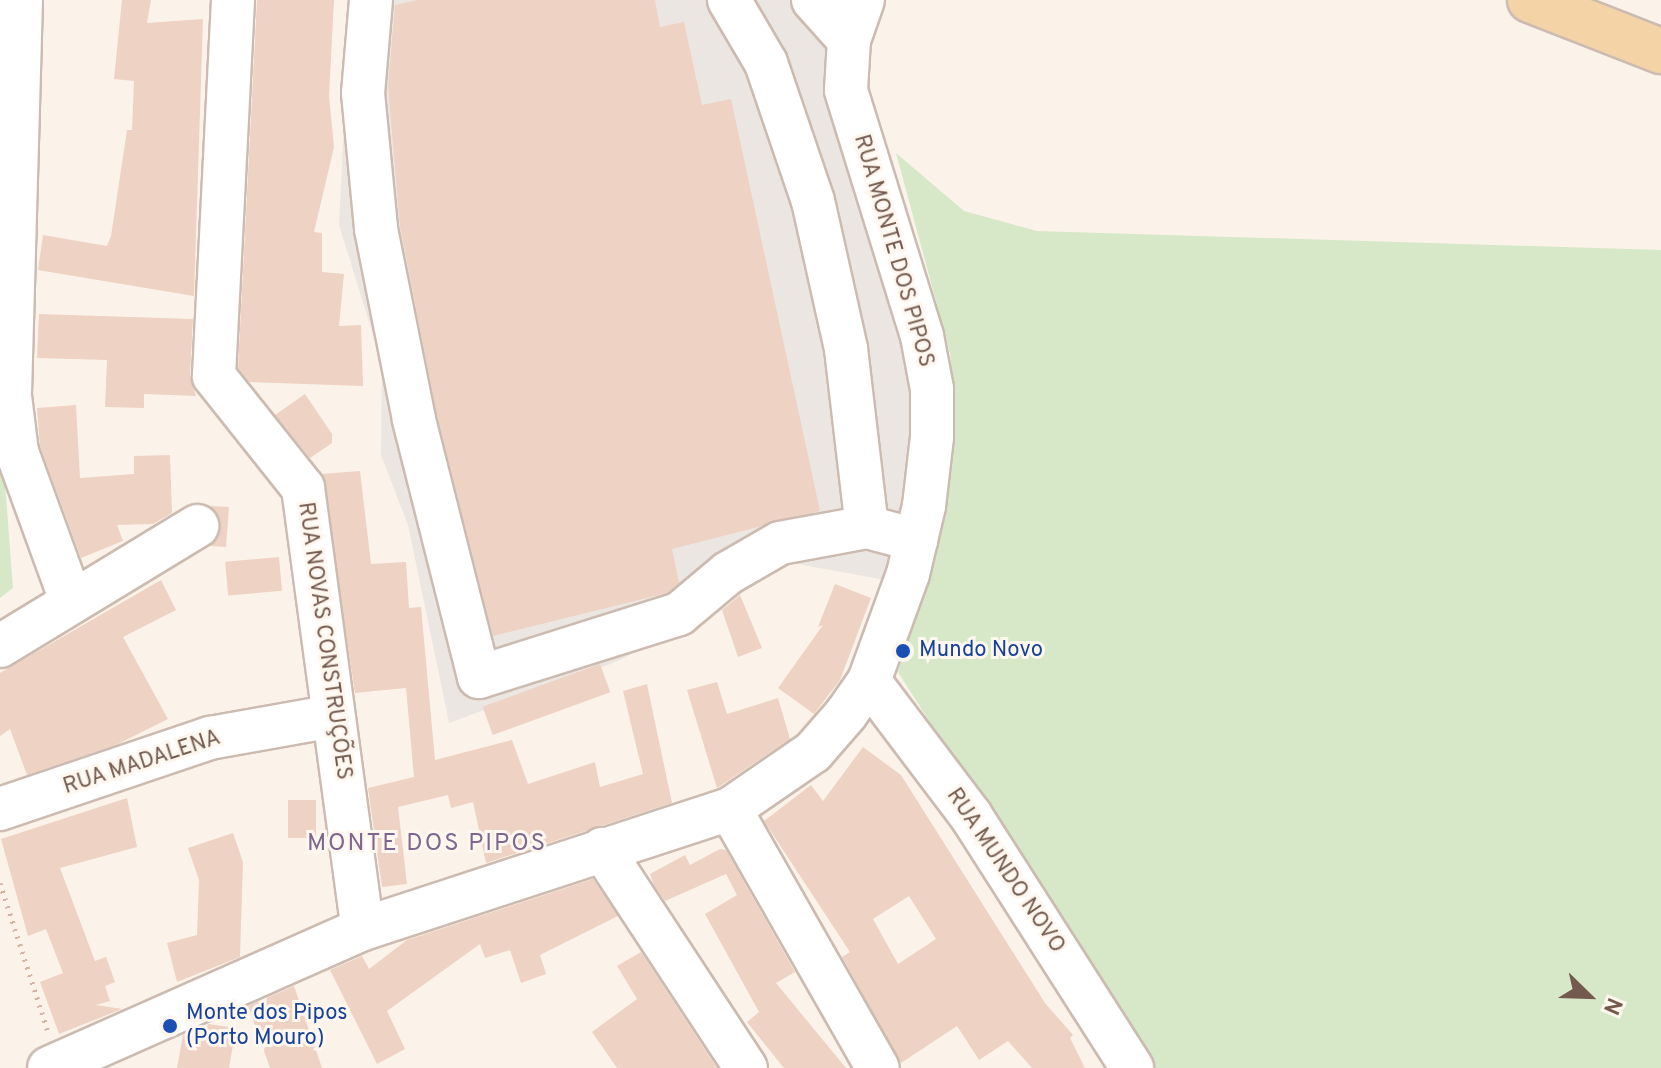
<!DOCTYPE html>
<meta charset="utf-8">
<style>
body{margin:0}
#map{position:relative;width:1661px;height:1068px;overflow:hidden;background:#fbf3e9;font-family:Overpass,sans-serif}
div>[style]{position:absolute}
.industrial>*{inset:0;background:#ece6e2}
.green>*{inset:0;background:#d7e8c8}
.building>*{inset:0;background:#eed2c3;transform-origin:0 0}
.path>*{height:5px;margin-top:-2.5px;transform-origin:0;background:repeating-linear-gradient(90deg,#d3b5a5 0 2px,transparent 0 8px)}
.roads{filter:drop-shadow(2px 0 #ccbbb0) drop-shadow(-2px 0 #ccbbb0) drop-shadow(0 2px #ccbbb0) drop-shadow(0 -2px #ccbbb0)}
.minor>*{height:42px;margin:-21px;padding:0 21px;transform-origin:21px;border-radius:21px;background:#fff}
.major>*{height:44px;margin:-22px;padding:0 22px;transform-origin:22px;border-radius:22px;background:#f4d3a7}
.dots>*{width:22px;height:22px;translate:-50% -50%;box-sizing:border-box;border:4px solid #fef7ef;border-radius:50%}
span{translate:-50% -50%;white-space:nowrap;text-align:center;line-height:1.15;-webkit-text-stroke:6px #fef7ef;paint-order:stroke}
.street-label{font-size:22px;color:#745a4e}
.transit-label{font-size:22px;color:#164399}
.left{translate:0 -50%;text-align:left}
.neighbourhood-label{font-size:24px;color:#7f668f;letter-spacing:2px}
.north{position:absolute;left:1549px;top:956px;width:80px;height:80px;-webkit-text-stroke:6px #fef7ef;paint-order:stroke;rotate:113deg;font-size:22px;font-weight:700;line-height:32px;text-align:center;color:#745a4e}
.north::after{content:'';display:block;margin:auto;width:28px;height:36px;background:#745a4e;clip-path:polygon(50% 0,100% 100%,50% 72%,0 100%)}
</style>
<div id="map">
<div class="industrial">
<div style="clip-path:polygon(350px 0,798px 0,825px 31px,835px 94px,912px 363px,917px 460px,891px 581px,775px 560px,695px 621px,616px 662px,449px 723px,408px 525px,381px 455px,382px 364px,339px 225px)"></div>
</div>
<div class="green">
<div style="clip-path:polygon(896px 153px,964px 211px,1037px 231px,1661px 250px,1661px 1068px,1148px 1068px,898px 672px,944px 516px,954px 415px,950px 353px)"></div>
<div style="clip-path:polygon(0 418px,13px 588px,0 598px)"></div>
</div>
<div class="building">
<div style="clip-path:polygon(122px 0,151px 0,147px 23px,203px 19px,194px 296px,38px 270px,43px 235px,107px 246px,111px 236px,127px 130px,132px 130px,134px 81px,114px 79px)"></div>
<div style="clip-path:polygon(257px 0,334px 0,329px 96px,334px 147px,314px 232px,322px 233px,322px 272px,344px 274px,339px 326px,361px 325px,363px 386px,249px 382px,238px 368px)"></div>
<div style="clip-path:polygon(418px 0,655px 0,660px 27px,684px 22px,702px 105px,731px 99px,820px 511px,672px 549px,679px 583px,667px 593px,493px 636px,437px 415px,400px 226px,388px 86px,395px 5px)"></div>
<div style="clip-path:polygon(39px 314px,193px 319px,190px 375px,196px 396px,144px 394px,144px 408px,105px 407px,107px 360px,37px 358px)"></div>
<div style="clip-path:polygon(305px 394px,332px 434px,332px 443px,310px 458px,275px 415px)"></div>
<div style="clip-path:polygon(76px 405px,80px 478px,134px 474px,134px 456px,170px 455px,172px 513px,153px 524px,117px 525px,123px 541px,81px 558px,40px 446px,37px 408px)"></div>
<div style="clip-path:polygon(360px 471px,371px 564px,406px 562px,409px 608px,421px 607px,435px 760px,512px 740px,528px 784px,595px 762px,600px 787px,643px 774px,623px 691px,647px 684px,672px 803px,486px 863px,473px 802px,451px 808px,448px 795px,398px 807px,407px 884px,382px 887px,368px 788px,414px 777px,406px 688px,355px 693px,322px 474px)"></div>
<div style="clip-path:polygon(210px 506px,229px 507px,226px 547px,210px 546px,221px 526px)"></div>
<div style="left:279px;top:557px;width:34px;height:54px;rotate:85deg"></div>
<div style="clip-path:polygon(161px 580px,176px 610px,123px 637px,168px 719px,116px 745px,27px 775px,10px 729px,0 736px,0 673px)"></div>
<div style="clip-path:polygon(835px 584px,871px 598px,840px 680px,814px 714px,778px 688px,823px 625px,818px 627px)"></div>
<div style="clip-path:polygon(740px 595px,762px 648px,738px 657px,722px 610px)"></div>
<div style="left:600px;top:664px;width:30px;height:125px;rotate:70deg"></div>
<div style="clip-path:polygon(717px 682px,727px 714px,778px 698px,790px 739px,717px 788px,687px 690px)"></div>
<div style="clip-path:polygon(evenodd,863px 747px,901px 775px,1045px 1003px,1073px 1035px,1070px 1038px,1085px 1068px,1032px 1068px,1008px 1041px,979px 1060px,957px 1026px,901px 1063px,842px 957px,850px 952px,764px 821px,811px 785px,823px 801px,863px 747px,909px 896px,936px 939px,898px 964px,873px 919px,909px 896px)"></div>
<div style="clip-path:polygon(127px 798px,137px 847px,60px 868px,95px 961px,106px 957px,115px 982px,105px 986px,110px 1001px,96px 1005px,122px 1009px,59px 1034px,40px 982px,63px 973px,46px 929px,28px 936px,1px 839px)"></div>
<div style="left:288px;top:800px;width:28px;height:38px"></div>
<div style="clip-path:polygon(233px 833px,243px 862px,240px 957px,177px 982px,167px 943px,197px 935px,199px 880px,188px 848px)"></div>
<div style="clip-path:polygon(720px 849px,726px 850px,795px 972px,776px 983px,846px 1068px,784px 1068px,747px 1022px,759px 1012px,705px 914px,737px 895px,726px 874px,665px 901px,654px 885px,650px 874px,685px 855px,690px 865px)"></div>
<div style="clip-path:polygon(593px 879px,618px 916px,540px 955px,546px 974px,521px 983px,510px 950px,485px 958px,480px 944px,387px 1011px,405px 1049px,377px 1064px,330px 970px,362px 956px,369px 969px,407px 940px)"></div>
<div style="clip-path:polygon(641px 952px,717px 1068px,617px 1068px,592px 1032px,637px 999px,617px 966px)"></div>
<div style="clip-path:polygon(294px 986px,322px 1068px,270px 1068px,248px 1006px)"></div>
<div style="clip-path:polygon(208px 1024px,236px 1028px,229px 1068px,177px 1068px,183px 1035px,203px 1037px)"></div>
</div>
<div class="path">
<div style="left:0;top:883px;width:157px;rotate:72.1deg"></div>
</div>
<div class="roads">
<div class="minor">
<div style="left:21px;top:0;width:396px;rotate:91.6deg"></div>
<div style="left:10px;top:396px;width:56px;rotate:82.9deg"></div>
<div style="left:17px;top:452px;width:158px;rotate:70deg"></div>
<div style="left:233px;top:0;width:376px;rotate:92.9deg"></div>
<div style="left:214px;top:376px;width:143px;rotate:51.5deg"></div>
<div style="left:303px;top:488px;width:445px;rotate:82.3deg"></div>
<div style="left:371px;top:0;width:93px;rotate:94.9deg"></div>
<div style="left:363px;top:93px;width:137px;rotate:84.5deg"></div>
<div style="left:376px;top:229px;width:195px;rotate:78.7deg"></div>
<div style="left:414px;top:420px;width:265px;rotate:75.8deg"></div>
<div style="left:479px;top:677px;width:210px;rotate:-17.5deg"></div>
<div style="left:679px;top:614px;width:64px;rotate:-39.9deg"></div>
<div style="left:728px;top:573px;width:60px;rotate:-30deg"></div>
<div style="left:780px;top:543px;width:88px;rotate:-10.4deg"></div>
<div style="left:867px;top:527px;width:51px;rotate:14.9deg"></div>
<div style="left:729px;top:0;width:73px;rotate:59.6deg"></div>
<div style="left:766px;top:63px;width:146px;rotate:71.2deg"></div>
<div style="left:813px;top:201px;width:152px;rotate:77.4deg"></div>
<div style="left:846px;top:349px;width:179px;rotate:83.3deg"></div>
<div style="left:813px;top:0;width:54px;rotate:48deg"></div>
<div style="left:0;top:646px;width:231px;rotate:-31.3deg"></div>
<div style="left:869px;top:681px;width:169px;rotate:52.9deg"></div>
<div style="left:971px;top:816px;width:299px;rotate:57.4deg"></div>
<div style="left:0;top:809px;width:222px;rotate:-18.7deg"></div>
<div style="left:210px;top:738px;width:125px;rotate:-10.1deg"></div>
<div style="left:730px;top:809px;width:298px;rotate:60.3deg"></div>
<div style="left:602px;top:849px;width:262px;rotate:56.7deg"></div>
<div style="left:49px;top:1068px;width:343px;rotate:-23.9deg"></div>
<div style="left:363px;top:929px;width:386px;rotate:-18.1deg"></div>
<div style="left:730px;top:809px;width:101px;rotate:-34.5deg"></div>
<div style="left:813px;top:752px;width:50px;rotate:-49deg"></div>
<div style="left:846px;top:714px;width:40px;rotate:-55.1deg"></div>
<div style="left:869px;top:681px;width:114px;rotate:-70deg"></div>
<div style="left:908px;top:574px;width:70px;rotate:-76.8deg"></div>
<div style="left:924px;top:506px;width:69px;rotate:-83.4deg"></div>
<div style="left:932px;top:437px;width:48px;rotate:-90deg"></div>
<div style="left:932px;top:389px;width:54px;rotate:-100.7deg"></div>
<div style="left:922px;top:336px;width:257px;rotate:-107.2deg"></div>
<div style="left:846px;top:90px;width:50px;rotate:-86.6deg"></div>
<div style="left:849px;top:40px;width:42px;rotate:-70.7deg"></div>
</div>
<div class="major">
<div style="left:1530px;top:0;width:141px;rotate:21.3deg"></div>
</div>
</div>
<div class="dots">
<div style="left:903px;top:651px;background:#1a4fb4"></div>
<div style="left:170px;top:1026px;background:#1a4fb4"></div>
</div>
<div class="street-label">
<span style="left:893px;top:251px;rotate:74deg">RUA MONTE DOS PIPOS</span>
<span style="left:324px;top:641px;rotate:82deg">RUA NOVAS CONSTRUÇÕES</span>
<span style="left:142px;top:763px;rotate:-18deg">RUA MADALENA</span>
<span style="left:1005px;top:871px;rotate:56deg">RUA MUNDO NOVO</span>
</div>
<div class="transit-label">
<span class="left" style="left:919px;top:651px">Mundo Novo</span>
<span class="left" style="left:186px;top:1026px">Monte dos Pipos<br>(Porto Mouro)</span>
</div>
<div class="neighbourhood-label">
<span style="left:427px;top:845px">MONTE DOS PIPOS</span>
</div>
<div class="north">N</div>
</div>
